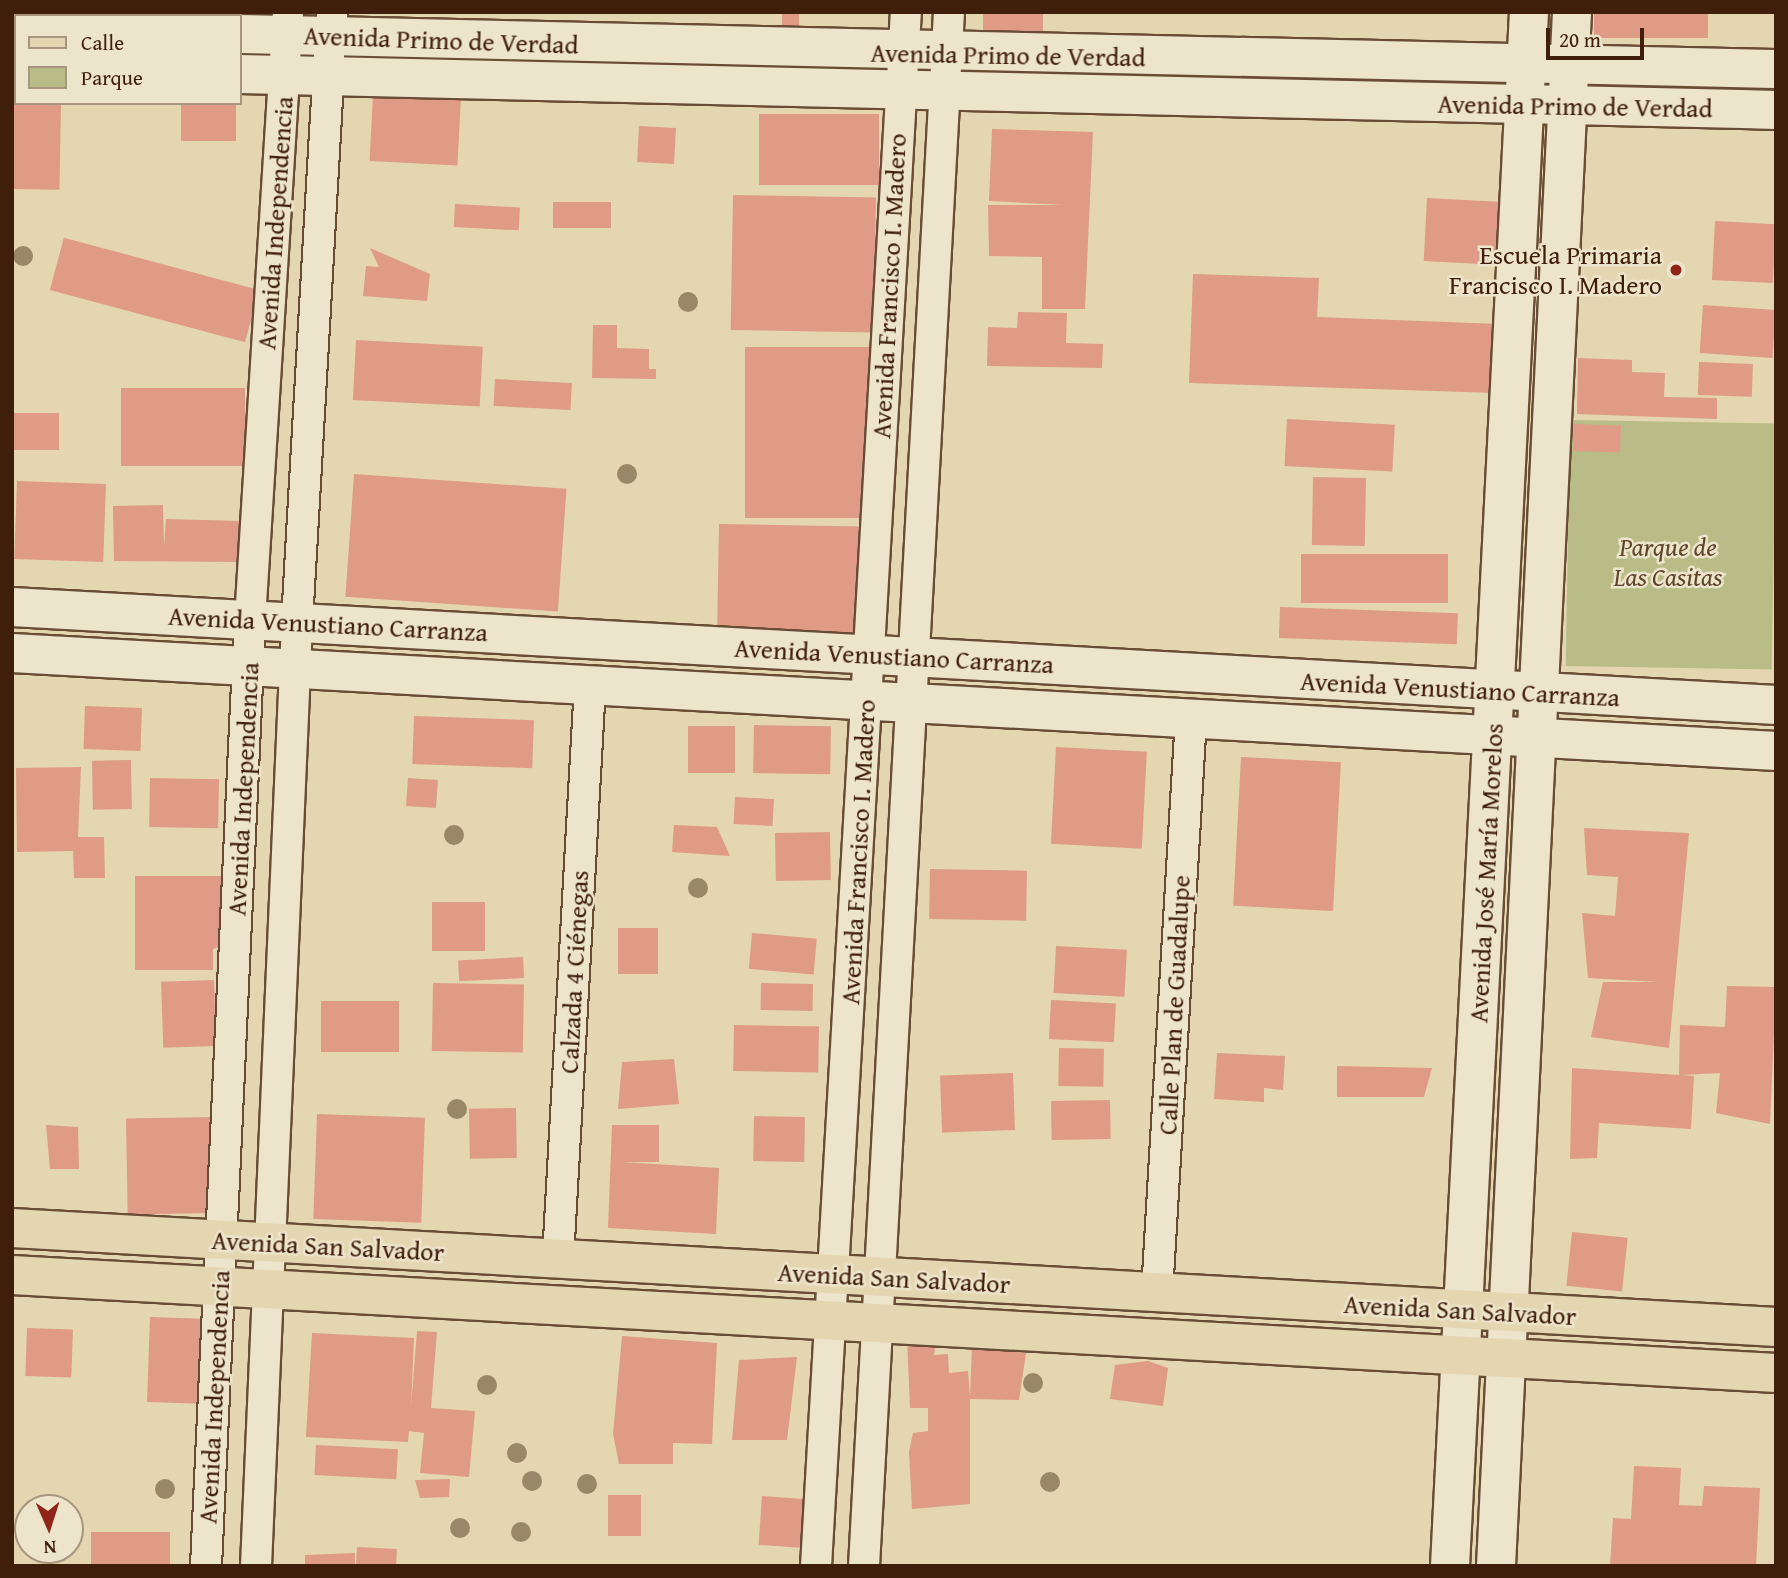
<!DOCTYPE html>
<meta charset="utf-8">
<style>
body{margin:0}
#map{position:relative;width:1788px;height:1578px;overflow:hidden;background:#e4d6b1;font-family:"Gentium Book Plus",serif}
div>[style]{position:absolute}
.green>*{inset:0;background:#babc87;transform-origin:0 0}
.building>*{inset:0;background:#df9b86;transform-origin:0 0}
.roads{filter:drop-shadow(2px 0 #684c34) drop-shadow(-2px 0 #684c34) drop-shadow(0 2px #684c34) drop-shadow(0 -2px #684c34)}
.street>*{height:30px;margin:-15px;padding:0 15px;transform-origin:15px;border-radius:15px;background:#ede4cc}
.secondary>*{height:38px;margin:-19px;padding:0 19px;transform-origin:19px;border-radius:19px;background:#ede4cc}
.primary>*{height:38px;margin:-19px;padding:0 19px;transform-origin:19px;border-radius:19px;background:#e4d6b1}
.trees>*{width:20px;height:20px;margin:-10px;border-radius:50%;background:#9a8767}
.dots>*{width:19px;height:19px;translate:-50% -50%;box-sizing:border-box;border:4px solid #ede4cc;border-radius:50%}
span{translate:-50% -50%;white-space:nowrap;text-align:center;line-height:1.15;-webkit-text-stroke:5px #ede4cc;paint-order:stroke}
.street-label{font-size:26px;color:#3f1e0b}
.poi-label{font-size:26px;color:#3f1e0b}
.right{translate:-100% -50%;text-align:right}
.park-label{font-size:26px;color:#5e462a;font-style:italic}
.frame{position:absolute;inset:0;border:14px solid #3f1e0b;pointer-events:none}
.legend{position:absolute;left:14px;top:14px;width:228px;height:91px;box-sizing:border-box;background:#ede4cc;border:2px solid #a7957f;margin:0;padding:9px 12px;list-style:none;font-size:21px;color:#3f1e0b}
.legend li{display:flex;align-items:center;gap:14px;height:35px}
.legend b{width:35px;border:2px solid #a7957f}
.north{position:absolute;left:14px;top:1494px;width:70px;height:70px;box-sizing:border-box;background:#ede4cc;border:2px solid #a7957f;border-radius:50%;rotate:177deg;font-size:19px;font-weight:700;line-height:28px;text-align:center;color:#3f1e0b}
.north::after{content:'';display:block;margin:auto;width:24px;height:32px;background:#8f2418;clip-path:polygon(50% 0,100% 100%,50% 72%,0 100%)}
.scale{position:absolute;left:1546px;top:28px;width:98px;height:32px;box-sizing:border-box;border:4px solid #3f1e0b;border-top:0;padding-left:9px;font-size:21px;line-height:24px;white-space:nowrap;color:#3f1e0b;-webkit-text-stroke:5px #ede4cc;paint-order:stroke}
</style>
<div id="map">
<div class="green">
<div style="left:1570px;top:420px;width:206px;height:246px;rotate:1deg"></div>
</div>
<div class="building">
<div style="clip-path:polygon(218px 12px,278px 12px,278px 18px,218px 14px)"></div>
<div style="left:782px;top:12px;width:17px;height:14px"></div>
<div style="left:983px;top:12px;width:60px;height:20px"></div>
<div style="left:1594px;top:12px;width:114px;height:26px"></div>
<div style="left:373px;top:95px;width:88px;height:66px;rotate:3deg"></div>
<div style="left:12px;top:102px;width:49px;height:87px;rotate:1deg"></div>
<div style="left:181px;top:103px;width:55px;height:38px"></div>
<div style="left:759px;top:114px;width:120px;height:71px"></div>
<div style="left:639px;top:126px;width:37px;height:36px;rotate:3deg"></div>
<div style="clip-path:polygon(992px 129px,1093px 132px,1085px 309px,1042px 309px,1042px 257px,989px 256px,988px 205px,1062px 205px,989px 201px)"></div>
<div style="left:733px;top:195px;width:143px;height:135px;rotate:1deg"></div>
<div style="left:1427px;top:198px;width:76px;height:63px;rotate:3deg"></div>
<div style="left:553px;top:202px;width:58px;height:26px"></div>
<div style="left:455px;top:204px;width:65px;height:23px;rotate:3deg"></div>
<div style="left:1715px;top:221px;width:61px;height:59px;rotate:3deg"></div>
<div style="clip-path:polygon(370px 248px,430px 274px,427px 301px,363px 296px,366px 266px,379px 267px)"></div>
<div style="clip-path:polygon(1193px 274px,1319px 278px,1317px 317px,1499px 324px,1496px 393px,1189px 383px)"></div>
<div style="left:259px;top:290px;width:54px;height:202px;rotate:105deg"></div>
<div style="left:1703px;top:305px;width:73px;height:48px;rotate:4deg"></div>
<div style="clip-path:polygon(1018px 312px,1067px 313px,1066px 343px,1103px 344px,1102px 368px,987px 366px,988px 327px,1017px 328px)"></div>
<div style="clip-path:polygon(593px 325px,617px 325px,617px 348px,649px 349px,649px 369px,656px 369px,656px 379px,592px 378px)"></div>
<div style="left:356px;top:340px;width:127px;height:60px;rotate:3deg"></div>
<div style="left:745px;top:347px;width:125px;height:171px"></div>
<div style="clip-path:polygon(1578px 358px,1632px 360px,1632px 372px,1665px 373px,1664px 397px,1717px 398px,1717px 419px,1577px 414px)"></div>
<div style="left:1699px;top:362px;width:54px;height:33px;rotate:2deg"></div>
<div style="left:495px;top:379px;width:77px;height:27px;rotate:3deg"></div>
<div style="left:121px;top:388px;width:124px;height:78px"></div>
<div style="left:59px;top:413px;width:37px;height:47px;rotate:90deg"></div>
<div style="left:1287px;top:419px;width:108px;height:47px;rotate:3deg"></div>
<div style="left:1574px;top:424px;width:47px;height:27px;rotate:2deg"></div>
<div style="left:354px;top:474px;width:213px;height:123px;rotate:4deg"></div>
<div style="left:1313px;top:477px;width:53px;height:68px;rotate:1deg"></div>
<div style="left:17px;top:481px;width:89px;height:78px;rotate:2deg"></div>
<div style="clip-path:polygon(163px 505px,164px 546px,166px 519px,241px 521px,239px 562px,114px 561px,113px 506px)"></div>
<div style="left:719px;top:524px;width:143px;height:118px;rotate:1deg"></div>
<div style="left:1301px;top:554px;width:147px;height:49px"></div>
<div style="left:1280px;top:607px;width:178px;height:31px;rotate:2deg"></div>
<div style="left:85px;top:706px;width:57px;height:43px;rotate:2deg"></div>
<div style="left:414px;top:716px;width:120px;height:48px;rotate:2deg"></div>
<div style="left:754px;top:725px;width:77px;height:48px;rotate:1deg"></div>
<div style="left:688px;top:726px;width:47px;height:47px"></div>
<div style="left:1056px;top:747px;width:91px;height:97px;rotate:3deg"></div>
<div style="left:1241px;top:757px;width:100px;height:149px;rotate:3deg"></div>
<div style="left:131px;top:760px;width:49px;height:39px;rotate:89deg"></div>
<div style="clip-path:polygon(81px 767px,78px 837px,104px 837px,105px 878px,74px 878px,73px 851px,17px 852px,16px 768px)"></div>
<div style="left:150px;top:778px;width:69px;height:49px;rotate:1deg"></div>
<div style="left:408px;top:778px;width:30px;height:28px;rotate:4deg"></div>
<div style="left:735px;top:797px;width:39px;height:27px;rotate:3deg"></div>
<div style="clip-path:polygon(674px 825px,717px 827px,730px 856px,672px 852px)"></div>
<div style="clip-path:polygon(1584px 828px,1689px 833px,1669px 1048px,1591px 1037px,1603px 982px,1658px 982px,1588px 978px,1582px 913px,1615px 916px,1618px 877px,1587px 875px)"></div>
<div style="left:830px;top:832px;width:48px;height:55px;rotate:89deg"></div>
<div style="left:930px;top:869px;width:97px;height:50px;rotate:1deg"></div>
<div style="clip-path:polygon(135px 876px,225px 876px,225px 945px,213px 949px,213px 970px,135px 970px)"></div>
<div style="left:432px;top:902px;width:53px;height:49px"></div>
<div style="left:618px;top:928px;width:40px;height:46px"></div>
<div style="left:752px;top:933px;width:65px;height:36px;rotate:5deg"></div>
<div style="left:1056px;top:946px;width:71px;height:47px;rotate:3deg"></div>
<div style="left:523px;top:957px;width:21px;height:65px;rotate:87deg"></div>
<div style="left:214px;top:980px;width:66px;height:53px;rotate:88deg"></div>
<div style="left:433px;top:983px;width:91px;height:68px;rotate:1deg"></div>
<div style="left:761px;top:983px;width:52px;height:27px;rotate:1deg"></div>
<div style="clip-path:polygon(1727px 986px,1776px 987px,1770px 1124px,1716px 1113px,1720px 1073px,1682px 1075px,1694px 1076px,1691px 1129px,1599px 1123px,1597px 1158px,1570px 1159px,1572px 1068px,1679px 1075px,1680px 1025px,1725px 1027px)"></div>
<div style="left:1051px;top:1000px;width:65px;height:39px;rotate:3deg"></div>
<div style="left:321px;top:1001px;width:78px;height:51px"></div>
<div style="left:734px;top:1025px;width:85px;height:46px;rotate:1deg"></div>
<div style="left:1059px;top:1048px;width:45px;height:38px;rotate:1deg"></div>
<div style="clip-path:polygon(1217px 1053px,1285px 1056px,1283px 1090px,1264px 1088px,1264px 1102px,1214px 1099px)"></div>
<div style="clip-path:polygon(674px 1059px,679px 1104px,618px 1109px,622px 1062px)"></div>
<div style="clip-path:polygon(1337px 1066px,1432px 1068px,1424px 1097px,1337px 1097px)"></div>
<div style="left:1013px;top:1073px;width:57px;height:73px;rotate:88deg"></div>
<div style="left:1110px;top:1100px;width:39px;height:59px;rotate:89deg"></div>
<div style="left:516px;top:1108px;width:50px;height:47px;rotate:89deg"></div>
<div style="left:317px;top:1114px;width:108px;height:105px;rotate:2deg"></div>
<div style="left:754px;top:1116px;width:51px;height:45px;rotate:1deg"></div>
<div style="left:213px;top:1117px;width:96px;height:87px;rotate:89deg"></div>
<div style="clip-path:polygon(46px 1125px,78px 1127px,79px 1169px,50px 1169px)"></div>
<div style="clip-path:polygon(612px 1125px,659px 1125px,659px 1162px,622px 1162px,719px 1168px,716px 1234px,608px 1228px)"></div>
<div style="left:1572px;top:1232px;width:56px;height:54px;rotate:6deg"></div>
<div style="left:150px;top:1317px;width:53px;height:85px;rotate:2deg"></div>
<div style="left:27px;top:1328px;width:46px;height:48px;rotate:2deg"></div>
<div style="clip-path:polygon(417px 1331px,437px 1332px,431px 1408px,475px 1411px,469px 1477px,420px 1473px,424px 1433px,409px 1431px,408px 1442px,306px 1437px,312px 1333px,414px 1338px,411px 1407px)"></div>
<div style="clip-path:polygon(622px 1336px,717px 1343px,712px 1444px,673px 1443px,673px 1464px,619px 1464px,613px 1434px)"></div>
<div style="clip-path:polygon(907px 1338px,936px 1341px,934px 1355px,948px 1354px,949px 1373px,968px 1371px,970px 1397px,972px 1346px,1026px 1353px,1019px 1400px,970px 1399px,970px 1504px,912px 1509px,909px 1452px,913px 1433px,928px 1431px,928px 1408px,910px 1408px)"></div>
<div style="clip-path:polygon(797px 1357px,787px 1440px,732px 1440px,739px 1360px)"></div>
<div style="clip-path:polygon(1148px 1361px,1168px 1368px,1163px 1406px,1110px 1399px,1115px 1365px)"></div>
<div style="left:316px;top:1445px;width:82px;height:30px;rotate:3deg"></div>
<div style="clip-path:polygon(1634px 1466px,1681px 1468px,1679px 1505px,1702px 1506px,1704px 1486px,1760px 1488px,1756px 1566px,1610px 1566px,1613px 1518px,1631px 1519px)"></div>
<div style="clip-path:polygon(450px 1479px,449px 1497px,420px 1498px,415px 1480px)"></div>
<div style="left:608px;top:1495px;width:33px;height:41px"></div>
<div style="left:762px;top:1496px;width:42px;height:49px;rotate:4deg"></div>
<div style="left:91px;top:1532px;width:79px;height:34px"></div>
<div style="left:357px;top:1547px;width:40px;height:19px;rotate:3deg"></div>
<div style="clip-path:polygon(355px 1553px,355px 1566px,305px 1566px,305px 1555px)"></div>
</div>
<div class="roads">
<div class="street">
<div style="left:558px;top:1259px;width:575px;rotate:-86.81deg"></div>
<div style="left:1157px;top:1293px;width:576px;rotate:-86.62deg"></div>
<div style="left:206px;top:1566px;width:947px;rotate:-87.34deg"></div>
<div style="left:250px;top:620px;width:609px;rotate:-86.42deg"></div>
<div style="left:256px;top:1566px;width:945px;rotate:-87.51deg"></div>
<div style="left:297px;top:622px;width:611px;rotate:-86.72deg"></div>
<div style="left:816px;top:1566px;width:1557px;rotate:-86.69deg"></div>
<div style="left:864px;top:1566px;width:1556px;rotate:-86.87deg"></div>
</div>
<div class="secondary">
<div style="left:12px;top:29px;width:4px"></div>
<div style="left:240px;top:34px;width:1536px;rotate:1.31deg"></div>
<div style="left:12px;top:70px;width:4px"></div>
<div style="left:240px;top:74px;width:1536px;rotate:1.34deg"></div>
<div style="left:12px;top:607px;width:1767px;rotate:3.18deg"></div>
<div style="left:12px;top:653px;width:1767px;rotate:3.18deg"></div>
<div style="left:1450px;top:1566px;width:1556px;rotate:-87.09deg"></div>
<div style="left:1496px;top:1566px;width:1556px;rotate:-87.2deg"></div>
</div>
<div class="primary">
<div style="left:12px;top:1228px;width:1767px;rotate:3.21deg"></div>
<div style="left:12px;top:1275px;width:1767px;rotate:3.18deg"></div>
</div>
</div>
<div class="trees">
<div style="left:23px;top:256px"></div>
<div style="left:688px;top:302px"></div>
<div style="left:627px;top:474px"></div>
<div style="left:454px;top:835px"></div>
<div style="left:698px;top:888px"></div>
<div style="left:457px;top:1109px"></div>
<div style="left:1033px;top:1383px"></div>
<div style="left:487px;top:1385px"></div>
<div style="left:517px;top:1453px"></div>
<div style="left:532px;top:1481px"></div>
<div style="left:1050px;top:1482px"></div>
<div style="left:587px;top:1484px"></div>
<div style="left:165px;top:1489px"></div>
<div style="left:460px;top:1528px"></div>
<div style="left:521px;top:1532px"></div>
</div>
<div class="dots">
<div style="left:1676px;top:270px;background:#8f2418"></div>
</div>
<div class="street-label">
<span style="left:441px;top:40px;rotate:2deg">Avenida Primo de Verdad</span>
<span style="left:1008px;top:55px;rotate:1deg">Avenida Primo de Verdad</span>
<span style="left:1575px;top:106px;rotate:1deg">Avenida Primo de Verdad</span>
<span style="left:275px;top:223px;rotate:-86deg">Avenida Independencia</span>
<span style="left:889px;top:286px;rotate:-87deg">Avenida Francisco I. Madero</span>
<span style="left:328px;top:624px;rotate:3deg">Avenida Venustiano Carranza</span>
<span style="left:894px;top:656px;rotate:3deg">Avenida Venustiano Carranza</span>
<span style="left:1460px;top:689px;rotate:3deg">Avenida Venustiano Carranza</span>
<span style="left:243px;top:789px;rotate:-87deg">Avenida Independencia</span>
<span style="left:858px;top:852px;rotate:-87deg">Avenida Francisco I. Madero</span>
<span style="left:1486px;top:873px;rotate:-87deg">Avenida José María Morelos</span>
<span style="left:574px;top:972px;rotate:-87deg">Calzada 4 Ciénegas</span>
<span style="left:1174px;top:1005px;rotate:-87deg">Calle Plan de Guadalupe</span>
<span style="left:328px;top:1246px;rotate:3deg">Avenida San Salvador</span>
<span style="left:894px;top:1278px;rotate:3deg">Avenida San Salvador</span>
<span style="left:1460px;top:1310px;rotate:3deg">Avenida San Salvador</span>
<span style="left:214px;top:1397px;rotate:-87deg">Avenida Independencia</span>
</div>
<div class="poi-label">
<span class="right" style="left:1662px;top:270px">Escuela Primaria<br>Francisco I. Madero</span>
</div>
<div class="park-label">
<span style="left:1668px;top:562px">Parque de<br>Las Casitas</span>
</div>
<div class="frame"></div>
<ul class="legend">
<li><b style="height:9px;background:#e4d6b1"></b>Calle</li>
<li><b style="height:19px;background:#babc87"></b>Parque</li>
</ul>
<div class="north">N</div>
<div class="scale">20 m</div>
</div>
